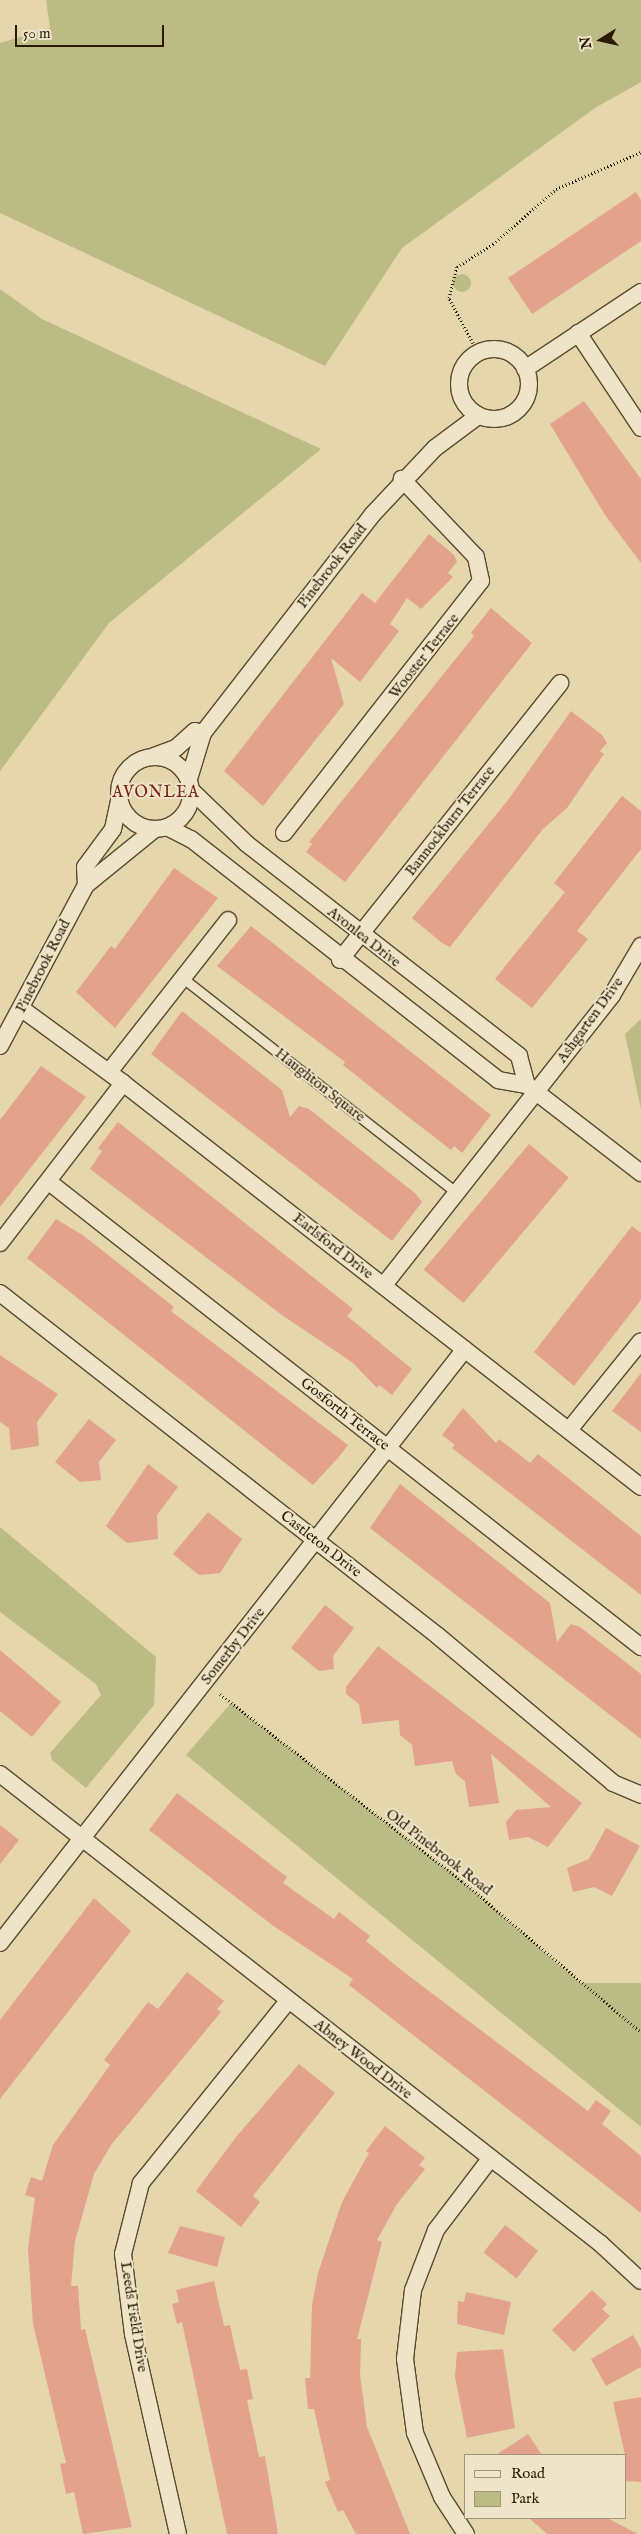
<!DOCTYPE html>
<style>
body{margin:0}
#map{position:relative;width:641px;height:2534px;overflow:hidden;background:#e5d6ab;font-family:"IM FELL English",serif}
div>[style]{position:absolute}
.green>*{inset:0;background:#bbbc85}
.round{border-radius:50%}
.building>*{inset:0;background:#e3a28e;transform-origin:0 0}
.path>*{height:3px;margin-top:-1.5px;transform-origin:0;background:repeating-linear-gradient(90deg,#2b1b05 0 1px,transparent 0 3.5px)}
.roads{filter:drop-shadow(1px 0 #5a4a2e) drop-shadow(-1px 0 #5a4a2e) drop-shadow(0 1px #5a4a2e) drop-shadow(0 -1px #5a4a2e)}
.service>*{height:9px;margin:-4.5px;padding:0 4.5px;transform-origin:4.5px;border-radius:4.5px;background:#eee4c8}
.minor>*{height:16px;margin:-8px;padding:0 8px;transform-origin:8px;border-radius:8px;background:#eee4c8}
.minor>.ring{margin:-8px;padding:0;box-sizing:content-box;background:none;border:16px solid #eee4c8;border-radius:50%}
span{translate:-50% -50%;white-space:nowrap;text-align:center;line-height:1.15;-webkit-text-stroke:4px #eee4c8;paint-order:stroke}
.street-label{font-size:15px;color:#2b1b05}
.neighbourhood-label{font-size:16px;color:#7a1f14;letter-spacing:1px}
.legend{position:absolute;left:464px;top:2454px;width:162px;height:65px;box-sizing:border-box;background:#eee4c8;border:1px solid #a0947a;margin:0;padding:6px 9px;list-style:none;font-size:15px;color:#2b1b05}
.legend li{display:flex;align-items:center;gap:10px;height:25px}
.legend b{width:25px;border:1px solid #a0947a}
.north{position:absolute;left:576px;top:15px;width:50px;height:50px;-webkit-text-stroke:4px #eee4c8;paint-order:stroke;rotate:260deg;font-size:14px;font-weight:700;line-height:20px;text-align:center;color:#2b1b05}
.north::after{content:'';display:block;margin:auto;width:18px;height:22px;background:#2b1b05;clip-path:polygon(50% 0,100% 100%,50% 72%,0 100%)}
.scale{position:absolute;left:15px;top:25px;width:149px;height:22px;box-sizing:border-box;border:2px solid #2b1b05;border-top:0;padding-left:6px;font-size:15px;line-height:18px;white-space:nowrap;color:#2b1b05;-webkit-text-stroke:4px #eee4c8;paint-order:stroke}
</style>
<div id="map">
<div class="green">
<div style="clip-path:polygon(46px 0,641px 0,641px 82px,595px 108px,402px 248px,325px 366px,0 213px,0 43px,50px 28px)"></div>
<div class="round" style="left:453px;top:274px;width:18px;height:18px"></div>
<div style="clip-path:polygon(0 289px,42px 319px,321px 449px,109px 623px,0 771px)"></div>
<div style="clip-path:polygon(641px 1019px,641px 1109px,625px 1034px)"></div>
<div style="clip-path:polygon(0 1527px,156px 1657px,154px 1705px,86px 1788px,52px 1760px,50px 1753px,101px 1695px,96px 1684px,0 1612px)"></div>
<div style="clip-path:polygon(231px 1703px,462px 1881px,580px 1983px,641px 1983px,641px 2127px,186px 1755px)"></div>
</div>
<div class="building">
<div style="clip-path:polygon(636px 192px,641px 200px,641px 241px,532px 314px,508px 278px)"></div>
<div style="clip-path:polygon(584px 401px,641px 479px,641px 563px,605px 515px,550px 424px)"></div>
<div style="clip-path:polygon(429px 534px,454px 555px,457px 562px,448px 573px,453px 577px,421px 609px,407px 598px,390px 624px,399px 631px,360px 682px,331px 658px,344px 704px,263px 806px,224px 771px,362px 593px,375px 603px)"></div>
<div style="clip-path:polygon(491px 608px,532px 643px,345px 882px,306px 852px,312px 844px,309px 842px,474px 636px,471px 633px)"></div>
<div style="clip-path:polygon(571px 711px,602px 735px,607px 743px,600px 751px,604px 754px,567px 808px,543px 829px,450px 947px,442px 943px,412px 918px,508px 800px)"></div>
<div style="clip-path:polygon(622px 796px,641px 811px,641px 849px,577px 931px,588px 939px,532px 1008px,495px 979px,565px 892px,554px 883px)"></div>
<div style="clip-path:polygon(174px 868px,218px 898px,115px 1028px,76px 992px,111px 946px,115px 949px)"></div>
<div style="clip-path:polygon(251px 926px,491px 1115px,462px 1153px,454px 1146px,451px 1150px,402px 1112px,343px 1065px,345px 1062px,217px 966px)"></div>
<div style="clip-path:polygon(182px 1011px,282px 1090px,290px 1117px,299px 1106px,309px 1109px,416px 1194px,422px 1202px,392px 1241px,151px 1054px)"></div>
<div style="clip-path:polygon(41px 1066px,86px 1097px,0 1207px,0 1120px)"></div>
<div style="clip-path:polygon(118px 1122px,353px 1309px,347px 1316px,412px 1369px,392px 1395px,379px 1385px,377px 1388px,353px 1363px,282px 1315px,90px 1169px,102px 1151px,98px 1148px)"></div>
<div style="left:529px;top:1144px;width:52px;height:164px;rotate:40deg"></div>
<div style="clip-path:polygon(56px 1219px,84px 1236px,174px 1307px,171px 1311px,348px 1445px,338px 1458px,313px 1485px,27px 1258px)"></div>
<div style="clip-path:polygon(632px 1226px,641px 1233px,641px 1300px,574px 1386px,534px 1352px)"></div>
<div style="clip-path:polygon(0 1355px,58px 1394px,37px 1422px,39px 1446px,11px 1450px,9px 1428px,0 1422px)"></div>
<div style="clip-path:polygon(641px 1373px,641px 1432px,612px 1411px)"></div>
<div style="clip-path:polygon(463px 1408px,496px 1443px,499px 1439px,530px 1463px,538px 1454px,641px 1536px,641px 1595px,452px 1448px,455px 1445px,442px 1435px)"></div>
<div style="clip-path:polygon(89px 1419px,116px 1440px,99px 1462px,101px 1480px,80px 1482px,55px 1462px)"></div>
<div style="clip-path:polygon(148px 1464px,178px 1487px,157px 1515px,158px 1539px,127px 1543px,106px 1526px)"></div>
<div style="clip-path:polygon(400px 1484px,550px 1603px,557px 1642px,571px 1624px,580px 1627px,641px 1674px,641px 1739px,370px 1528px)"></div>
<div style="clip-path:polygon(208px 1512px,242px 1539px,220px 1573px,199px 1575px,173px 1554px)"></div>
<div style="clip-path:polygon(325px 1605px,354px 1628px,333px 1656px,334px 1669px,319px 1671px,291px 1648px)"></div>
<div style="clip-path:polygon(378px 1646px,582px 1803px,548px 1847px,528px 1837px,509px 1840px,506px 1822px,516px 1810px,551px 1807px,491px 1754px,499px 1803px,469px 1807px,465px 1781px,456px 1774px,452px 1761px,415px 1766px,412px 1745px,400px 1735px,399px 1720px,362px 1724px,359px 1704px,346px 1694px,346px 1687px)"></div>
<div style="clip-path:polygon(0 1650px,61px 1702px,32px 1737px,0 1711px)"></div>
<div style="clip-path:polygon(177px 1793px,287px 1877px,283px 1883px,334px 1919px,339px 1912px,370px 1936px,366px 1941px,405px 1973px,588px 2111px,596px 2100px,611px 2111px,602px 2124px,641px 2156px,641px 2213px,349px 1985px,353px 1979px,272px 1925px,149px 1830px)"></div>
<div style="clip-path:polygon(0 1825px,19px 1840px,0 1864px)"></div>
<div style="clip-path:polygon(606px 1828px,640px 1846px,612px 1896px,594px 1887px,573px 1892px,567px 1868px,589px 1859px)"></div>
<div style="clip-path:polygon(94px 1898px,131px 1931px,0 2099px,0 2020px)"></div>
<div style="clip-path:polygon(187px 1972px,224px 2001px,217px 2009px,221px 2012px,111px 2145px,94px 2174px,75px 2241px,71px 2286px,78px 2286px,81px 2330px,85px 2329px,132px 2527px,83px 2534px,74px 2492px,66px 2494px,60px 2464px,66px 2463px,33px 2324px,28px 2248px,35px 2198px,25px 2195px,31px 2177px,42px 2181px,53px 2145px,110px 2065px,104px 2060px,148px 2002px,158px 2009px)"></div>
<div style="clip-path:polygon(299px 2064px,335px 2093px,253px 2196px,260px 2202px,241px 2227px,196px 2191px,236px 2137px)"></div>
<div style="clip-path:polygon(385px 2126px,425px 2158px,419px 2165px,425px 2169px,397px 2204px,377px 2240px,382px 2242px,357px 2339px,361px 2339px,360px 2375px,367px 2427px,410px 2534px,356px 2534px,343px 2510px,338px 2512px,325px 2482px,330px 2480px,314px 2409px,308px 2409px,305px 2378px,310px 2378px,312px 2305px,318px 2273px,342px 2202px,369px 2153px,366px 2151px)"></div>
<div style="left:505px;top:2225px;width:42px;height:35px;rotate:38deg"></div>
<div style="clip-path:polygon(180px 2226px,225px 2237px,217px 2267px,168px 2253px)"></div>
<div style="clip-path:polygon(214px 2281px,224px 2326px,230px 2325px,240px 2370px,247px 2369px,253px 2399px,247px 2400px,259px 2457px,265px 2456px,278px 2534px,227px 2534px,182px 2322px,177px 2324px,172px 2304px,179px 2302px,176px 2290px)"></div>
<div style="clip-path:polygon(592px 2290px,607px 2304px,602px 2309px,610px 2316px,574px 2352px,552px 2330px)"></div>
<div style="clip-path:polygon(466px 2292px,511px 2302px,504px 2335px,457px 2324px,458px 2301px,464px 2302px)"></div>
<div style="clip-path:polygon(633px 2335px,641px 2349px,641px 2367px,606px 2386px,591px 2359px)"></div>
<div style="clip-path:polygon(503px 2349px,515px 2428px,467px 2438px,455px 2377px,457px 2352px)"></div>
<div style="clip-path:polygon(641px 2397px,641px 2482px,625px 2481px,625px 2455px,613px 2402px)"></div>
<div style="clip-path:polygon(528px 2434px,542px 2455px,496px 2455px)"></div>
<div style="clip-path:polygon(529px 2518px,607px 2518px,638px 2534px,547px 2534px)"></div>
</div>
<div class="path">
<div style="left:473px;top:343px;width:51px;rotate:-118.1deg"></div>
<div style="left:449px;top:298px;width:32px;rotate:-76deg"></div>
<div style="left:457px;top:267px;width:43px;rotate:-32.6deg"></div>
<div style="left:493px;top:244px;width:84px;rotate:-41.1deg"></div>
<div style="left:556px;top:189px;width:93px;rotate:-23.5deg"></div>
<div style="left:220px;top:1694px;width:306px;rotate:37.7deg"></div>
<div style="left:462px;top:1881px;width:234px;rotate:40.2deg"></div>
</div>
<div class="roads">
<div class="service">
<div style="left:184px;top:979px;width:345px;rotate:38.1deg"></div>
</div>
<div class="minor">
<div style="left:578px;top:333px;width:114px;rotate:56.4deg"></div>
<div class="ring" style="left:459px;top:349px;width:54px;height:54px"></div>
<div style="left:525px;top:369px;width:139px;rotate:-33.6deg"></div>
<div style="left:154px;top:756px;width:23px;rotate:-20deg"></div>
<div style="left:176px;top:748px;width:25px;rotate:-42deg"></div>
<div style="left:195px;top:731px;width:8px;rotate:14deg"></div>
<div class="ring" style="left:119px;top:757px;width:56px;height:56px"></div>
<div style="left:189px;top:779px;width:48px;rotate:-73.1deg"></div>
<div style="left:203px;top:733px;width:276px;rotate:-52.2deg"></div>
<div style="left:372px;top:515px;width:92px;rotate:-46.8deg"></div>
<div style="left:435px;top:448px;width:54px;rotate:-36.7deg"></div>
<div style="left:192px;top:791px;width:76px;rotate:43.9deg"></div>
<div style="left:247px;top:844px;width:345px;rotate:37.9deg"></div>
<div style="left:519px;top:1056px;width:30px;rotate:75deg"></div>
<div style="left:167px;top:827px;width:27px;rotate:27deg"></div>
<div style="left:191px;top:839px;width:390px;rotate:38.1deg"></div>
<div style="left:498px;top:1080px;width:29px;rotate:10deg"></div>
<div style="left:527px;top:1085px;width:144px;rotate:37.7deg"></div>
<div style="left:284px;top:833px;width:320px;rotate:-52deg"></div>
<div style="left:481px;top:581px;width:25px;rotate:-102deg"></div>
<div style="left:476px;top:557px;width:108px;rotate:-133.5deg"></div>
<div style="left:86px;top:885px;width:18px;rotate:-93deg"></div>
<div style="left:85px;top:867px;width:47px;rotate:-53.6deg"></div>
<div style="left:113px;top:829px;width:30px;rotate:-78deg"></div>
<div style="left:340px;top:960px;width:354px;rotate:-51.5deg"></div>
<div style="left:22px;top:1009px;width:125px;rotate:36.2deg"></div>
<div style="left:123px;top:1083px;width:657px;rotate:37.95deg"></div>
<div style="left:0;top:1046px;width:183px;rotate:-61.9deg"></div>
<div style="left:86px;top:885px;width:89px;rotate:-39.1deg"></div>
<div style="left:109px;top:1072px;width:193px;rotate:-51.9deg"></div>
<div style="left:49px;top:1182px;width:753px;rotate:38.15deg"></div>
<div style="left:0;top:1243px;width:202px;rotate:-52.4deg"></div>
<div style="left:384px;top:1285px;width:369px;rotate:-51.8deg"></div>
<div style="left:612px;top:995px;width:57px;rotate:-59.4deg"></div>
<div style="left:0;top:1293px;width:556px;rotate:38.06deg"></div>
<div style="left:438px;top:1636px;width:229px;rotate:40deg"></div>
<div style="left:613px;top:1783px;width:30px;rotate:23deg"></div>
<div style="left:569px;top:1430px;width:114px;rotate:-51deg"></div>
<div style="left:0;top:1774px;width:763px;rotate:38.03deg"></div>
<div style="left:601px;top:2244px;width:54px;rotate:42.8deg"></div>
<div style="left:0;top:1943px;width:754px;rotate:-51.95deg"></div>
<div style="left:178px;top:2534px;width:205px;rotate:-102.7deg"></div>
<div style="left:133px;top:2334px;width:81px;rotate:-97.1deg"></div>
<div style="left:123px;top:2254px;width:73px;rotate:-75.8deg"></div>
<div style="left:141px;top:2183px;width:234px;rotate:-51.1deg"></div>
<div style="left:466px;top:2534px;width:44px;rotate:-123deg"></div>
<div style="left:442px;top:2497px;width:69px;rotate:-112.9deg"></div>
<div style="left:415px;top:2433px;width:75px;rotate:-97.7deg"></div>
<div style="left:405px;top:2359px;width:69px;rotate:-83.4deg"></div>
<div style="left:413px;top:2290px;width:64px;rotate:-69deg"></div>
<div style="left:436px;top:2230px;width:89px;rotate:-52.7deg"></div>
</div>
</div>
<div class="street-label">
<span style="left:332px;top:566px;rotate:-52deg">Pinebrook Road</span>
<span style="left:424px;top:656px;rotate:-52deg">Wooster Terrace</span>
<span style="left:450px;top:821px;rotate:-52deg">Bannockburn Terrace</span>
<span style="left:364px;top:937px;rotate:38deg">Avonlea Drive</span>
<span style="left:43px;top:966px;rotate:-63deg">Pinebrook Road</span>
<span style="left:590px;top:1020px;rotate:-54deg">Ashgarten Drive</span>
<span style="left:320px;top:1085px;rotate:38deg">Haughton Square</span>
<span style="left:333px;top:1246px;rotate:38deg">Earlsford Drive</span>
<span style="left:345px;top:1414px;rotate:38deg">Gosforth Terrace</span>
<span style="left:321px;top:1544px;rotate:38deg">Castleton Drive</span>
<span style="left:233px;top:1646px;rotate:-52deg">Somerby Drive</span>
<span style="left:439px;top:1852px;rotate:38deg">Old Pinebrook Road</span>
<span style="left:363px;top:2059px;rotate:38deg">Abney Wood Drive</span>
<span style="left:134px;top:2317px;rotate:81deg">Leeds Field Drive</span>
</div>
<div class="neighbourhood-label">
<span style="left:156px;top:793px">AVONLEA</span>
</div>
<ul class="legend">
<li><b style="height:6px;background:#eee4c8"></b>Road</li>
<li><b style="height:14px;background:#bbbc85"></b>Park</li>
</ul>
<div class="north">N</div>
<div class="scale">50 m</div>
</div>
